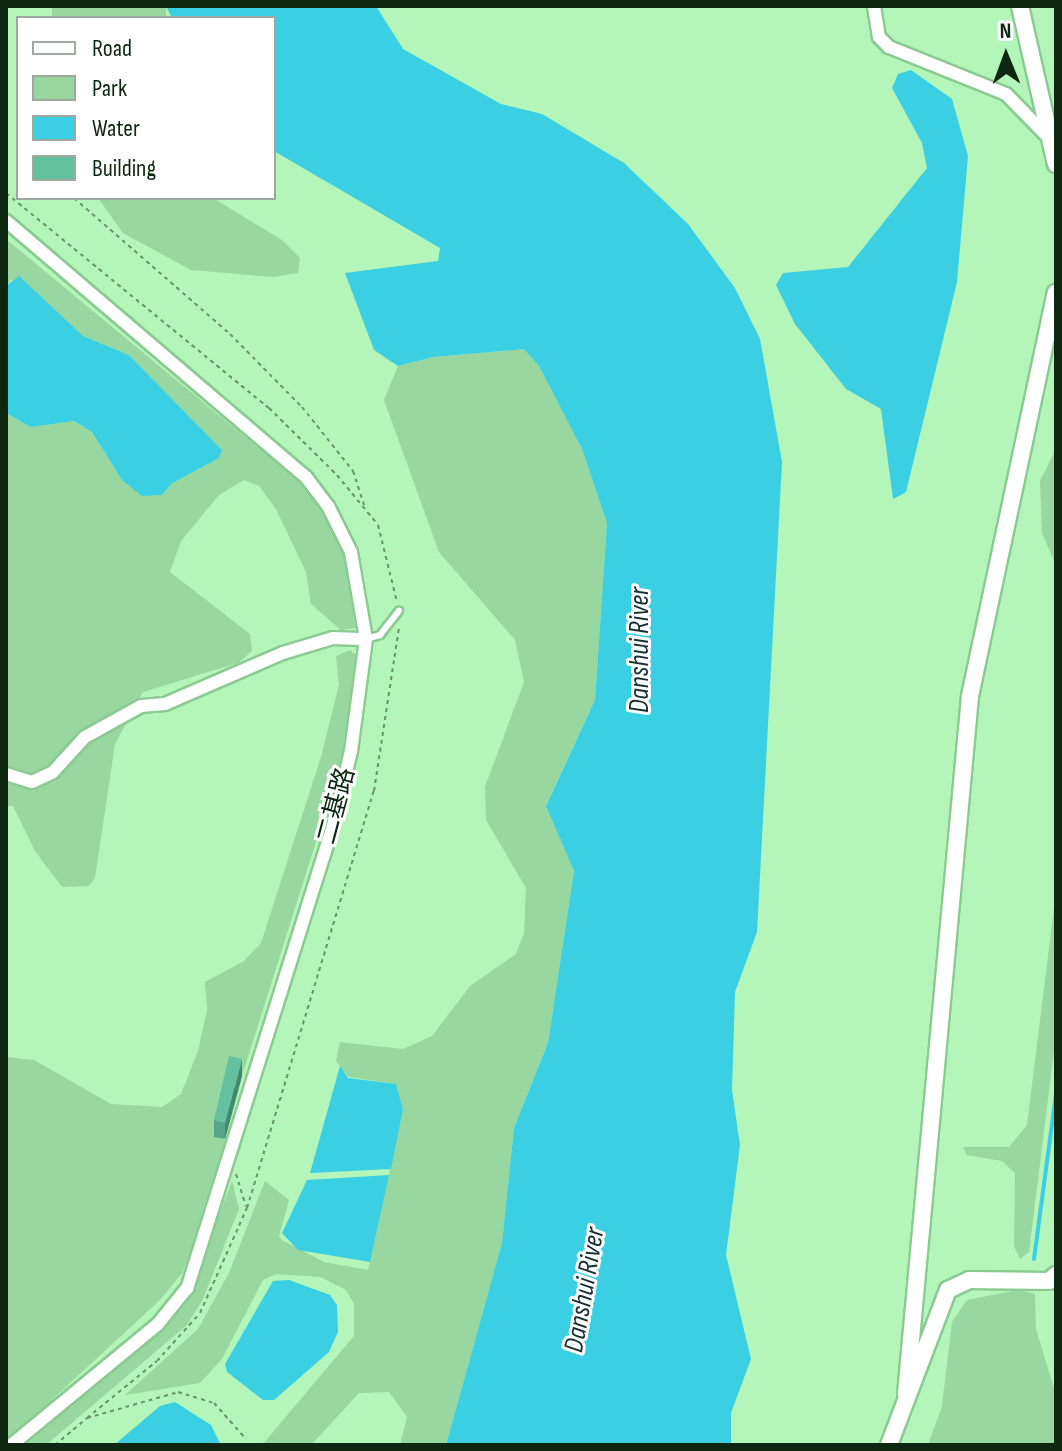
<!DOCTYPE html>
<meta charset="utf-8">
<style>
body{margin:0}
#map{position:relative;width:1062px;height:1451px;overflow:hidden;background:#b4f5ba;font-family:"Sofia Sans Condensed","Noto Sans SC",sans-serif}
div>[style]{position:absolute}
.green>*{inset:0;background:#98d79f;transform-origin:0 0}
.water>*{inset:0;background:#3acfe2}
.stream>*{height:4px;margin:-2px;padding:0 2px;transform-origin:2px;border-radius:2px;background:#3acfe2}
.path>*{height:2px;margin-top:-1px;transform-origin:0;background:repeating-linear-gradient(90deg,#66956b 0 4px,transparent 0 8px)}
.roads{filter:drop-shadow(2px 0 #8bcb93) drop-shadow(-2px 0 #8bcb93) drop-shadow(0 2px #8bcb93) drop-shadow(0 -2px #8bcb93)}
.service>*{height:6px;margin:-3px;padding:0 3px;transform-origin:3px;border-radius:3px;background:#fff}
.minor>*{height:12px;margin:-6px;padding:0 6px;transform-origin:6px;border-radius:6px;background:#fff}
.tertiary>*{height:16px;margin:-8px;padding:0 8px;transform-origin:8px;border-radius:8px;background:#fff}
.wall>*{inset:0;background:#56a689}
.shaded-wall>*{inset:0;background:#46876f}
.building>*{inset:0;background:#64c19f}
span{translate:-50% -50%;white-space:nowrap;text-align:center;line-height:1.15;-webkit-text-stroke:6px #fff;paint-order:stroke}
.street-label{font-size:26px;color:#0d2711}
.water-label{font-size:28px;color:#172e32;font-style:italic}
.frame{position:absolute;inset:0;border:8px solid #0d2711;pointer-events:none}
.legend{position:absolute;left:16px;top:16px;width:260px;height:184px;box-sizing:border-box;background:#fff;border:2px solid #9ea9a0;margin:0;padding:10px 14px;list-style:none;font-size:24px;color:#0d2711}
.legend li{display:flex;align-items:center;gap:16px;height:40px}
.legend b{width:40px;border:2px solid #9ea9a0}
.north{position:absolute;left:966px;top:16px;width:80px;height:80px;-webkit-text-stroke:6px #fff;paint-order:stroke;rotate:359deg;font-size:22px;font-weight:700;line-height:32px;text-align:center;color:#0d2711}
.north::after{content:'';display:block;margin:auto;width:28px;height:36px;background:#0d2711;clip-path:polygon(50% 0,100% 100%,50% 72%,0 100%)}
</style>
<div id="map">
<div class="green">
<div style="left:52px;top:6px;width:114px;height:13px"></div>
<div style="clip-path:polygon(98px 198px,213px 198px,282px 240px,300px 258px,298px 273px,273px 277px,191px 270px,123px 233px)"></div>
<div style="clip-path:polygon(6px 239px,303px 485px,331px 524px,349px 569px,355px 628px,341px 630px,311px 604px,306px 572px,276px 509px,259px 486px,244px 480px,219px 495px,181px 541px,170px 572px,250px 634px,252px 651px,238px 663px,143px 692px,115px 744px,95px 878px,89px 886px,62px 887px,35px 851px,13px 806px,6px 806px,6px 413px,31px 427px,74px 421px,92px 432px,122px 480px,162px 495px,171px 484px,219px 458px,222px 450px,129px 355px,83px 336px,26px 283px,11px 280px,6px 286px)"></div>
<div style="clip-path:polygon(524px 349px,539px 366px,582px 449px,607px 523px,595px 700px,546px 805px,574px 871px,548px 1043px,514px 1128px,502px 1243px,446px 1445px,400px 1445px,407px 1417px,389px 1392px,359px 1393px,311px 1445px,262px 1445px,354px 1336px,354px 1304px,346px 1290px,320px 1277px,276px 1274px,263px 1280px,222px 1359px,200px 1383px,125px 1395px,198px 1329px,229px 1273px,265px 1181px,289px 1200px,279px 1236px,282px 1240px,324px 1262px,368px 1270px,403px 1109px,396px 1084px,348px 1077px,336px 1061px,340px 1042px,403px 1049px,432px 1036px,470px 986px,516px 954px,524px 933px,526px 888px,486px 820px,485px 787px,524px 682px,515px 640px,439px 552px,384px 400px,398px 366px,433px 357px)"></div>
<div style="clip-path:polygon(1056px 449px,1056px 566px,1042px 533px,1040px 481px)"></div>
<div style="clip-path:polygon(350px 650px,359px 657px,346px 747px,242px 1076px,230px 1073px,214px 1136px,226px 1140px,204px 1224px,182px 1273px,160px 1300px,6px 1442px,6px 1057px,34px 1060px,111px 1104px,162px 1107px,181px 1094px,198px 1051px,207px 1010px,205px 982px,244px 961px,261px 943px,321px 757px,339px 685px,336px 656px)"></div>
<div style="clip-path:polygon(1056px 892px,1056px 1035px,1029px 1252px,1020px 1259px,1014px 1246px,1015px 1173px,1002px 1161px,967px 1155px,963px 1147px,1009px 1147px,1027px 1125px)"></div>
<div style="clip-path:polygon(232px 1181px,239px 1209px,203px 1299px,187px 1325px,46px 1445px,26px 1445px,170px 1319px,190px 1291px)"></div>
<div style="clip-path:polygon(1018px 1290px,1035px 1294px,1036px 1329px,1056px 1395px,1056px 1445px,928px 1445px,942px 1406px,952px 1322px,967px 1300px)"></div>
</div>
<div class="water">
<div style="clip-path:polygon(166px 6px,376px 6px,403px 49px,501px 104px,542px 114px,624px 163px,688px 224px,735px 288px,760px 339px,782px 462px,757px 932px,735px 992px,732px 1090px,740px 1145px,726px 1255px,751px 1359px,731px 1413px,731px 1445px,446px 1445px,502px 1243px,514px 1128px,548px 1043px,574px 871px,546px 806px,595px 700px,607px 523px,582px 449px,539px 366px,524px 349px,433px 357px,398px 366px,374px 350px,345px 273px,438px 261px,440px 248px,274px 151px,274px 18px,172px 18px)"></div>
<div style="clip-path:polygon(911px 70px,952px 99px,968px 156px,957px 282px,906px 492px,893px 499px,881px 409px,846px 389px,795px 324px,776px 285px,783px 273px,848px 267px,927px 168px,922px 143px,892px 88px,898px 74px)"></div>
<div style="clip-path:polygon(19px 276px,83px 336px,129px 355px,222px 450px,219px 458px,171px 484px,162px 495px,142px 496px,122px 480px,92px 432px,74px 421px,31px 427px,6px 413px,6px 286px)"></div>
<div style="clip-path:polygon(340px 1066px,348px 1078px,396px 1084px,403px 1109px,391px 1169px,310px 1173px)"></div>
<div style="clip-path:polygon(389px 1175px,370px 1262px,298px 1250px,282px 1233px,307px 1180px)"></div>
<div style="clip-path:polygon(289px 1280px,330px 1295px,337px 1305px,338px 1332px,329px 1352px,274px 1400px,263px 1400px,227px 1372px,225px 1364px,273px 1281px)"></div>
<div style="clip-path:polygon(175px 1402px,211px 1425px,221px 1445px,114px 1445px,160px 1406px)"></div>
</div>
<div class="stream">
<div style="left:1034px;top:1259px;width:165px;rotate:-82.4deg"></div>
</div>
<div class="path">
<div style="left:6px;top:193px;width:340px;rotate:39.3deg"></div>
<div style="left:269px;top:408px;width:95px;rotate:44.6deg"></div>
<div style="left:337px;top:475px;width:65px;rotate:50.6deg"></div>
<div style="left:378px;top:525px;width:79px;rotate:76.1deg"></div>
<div style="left:74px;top:198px;width:207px;rotate:41.1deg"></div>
<div style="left:230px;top:334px;width:103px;rotate:45.4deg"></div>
<div style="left:302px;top:407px;width:82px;rotate:51.4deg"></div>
<div style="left:353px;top:471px;width:40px;rotate:72deg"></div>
<div style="left:236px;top:1174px;width:34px;rotate:73deg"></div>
<div style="left:87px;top:1418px;width:90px;rotate:-39.2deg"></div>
<div style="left:157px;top:1361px;width:64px;rotate:-48.1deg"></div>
<div style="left:200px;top:1313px;width:115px;rotate:-65.9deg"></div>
<div style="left:247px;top:1208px;width:436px;rotate:-73.1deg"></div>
<div style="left:374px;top:791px;width:165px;rotate:-81.3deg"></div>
<div style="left:55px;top:1445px;width:42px;rotate:-40.2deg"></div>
<div style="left:87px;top:1418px;width:95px;rotate:-15.9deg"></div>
<div style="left:178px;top:1392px;width:38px;rotate:17deg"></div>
<div style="left:214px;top:1403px;width:48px;rotate:48.4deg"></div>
</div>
<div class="roads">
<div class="service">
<div style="left:366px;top:639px;width:15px;rotate:-16deg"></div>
<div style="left:380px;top:635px;width:31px;rotate:-52deg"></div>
</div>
<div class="minor">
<div style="left:874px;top:6px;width:31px;rotate:81deg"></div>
<div style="left:879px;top:37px;width:14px;rotate:45deg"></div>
<div style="left:889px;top:47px;width:126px;rotate:21.9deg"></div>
<div style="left:1006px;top:94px;width:62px;rotate:45.7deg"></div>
<div style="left:6px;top:221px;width:394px;rotate:40.5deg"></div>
<div style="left:306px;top:477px;width:36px;rotate:53deg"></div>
<div style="left:328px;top:506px;width:51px;rotate:63.4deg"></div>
<div style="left:351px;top:552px;width:88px;rotate:80.2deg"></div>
<div style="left:366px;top:639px;width:113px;rotate:97.6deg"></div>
<div style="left:351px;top:751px;width:77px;rotate:103.5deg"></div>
<div style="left:333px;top:826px;width:485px;rotate:107.5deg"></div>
<div style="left:187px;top:1288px;width:46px;rotate:128.9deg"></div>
<div style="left:158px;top:1324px;width:190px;rotate:140.5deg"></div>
<div style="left:6px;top:774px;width:27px;rotate:17deg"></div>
<div style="left:32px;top:782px;width:23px;rotate:-25deg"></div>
<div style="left:53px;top:772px;width:47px;rotate:-47.6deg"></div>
<div style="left:85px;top:737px;width:64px;rotate:-29deg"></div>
<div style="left:141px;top:706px;width:24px;rotate:-5deg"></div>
<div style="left:165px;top:704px;width:129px;rotate:-23.4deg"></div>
<div style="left:283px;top:653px;width:52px;rotate:-16.7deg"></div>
<div style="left:333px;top:638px;width:33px;rotate:2deg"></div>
</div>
<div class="tertiary">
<div style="left:1020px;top:6px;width:162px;rotate:77.2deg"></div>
<div style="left:906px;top:1394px;width:701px;rotate:-84.76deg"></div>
<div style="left:970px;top:696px;width:412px;rotate:-78deg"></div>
<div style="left:889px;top:1445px;width:166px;rotate:-69.2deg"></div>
<div style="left:948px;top:1290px;width:23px;rotate:-25deg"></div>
<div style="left:969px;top:1280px;width:80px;rotate:0.7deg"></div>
<div style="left:1049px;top:1281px;width:9px;rotate:-41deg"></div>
</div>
</div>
<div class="wall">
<div style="clip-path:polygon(242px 1076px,225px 1139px,214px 1137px,214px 1120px)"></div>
</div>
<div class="shaded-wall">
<div style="clip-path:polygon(242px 1059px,242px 1076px,225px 1139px,225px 1123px)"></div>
</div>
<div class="building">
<div style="clip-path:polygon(229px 1056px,242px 1059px,225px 1123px,214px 1120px)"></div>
</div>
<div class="street-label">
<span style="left:337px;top:806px;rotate:-75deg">二基路</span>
</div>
<div class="water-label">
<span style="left:640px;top:650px;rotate:-90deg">Danshui River</span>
<span style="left:585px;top:1290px;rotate:-80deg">Danshui River</span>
</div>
<div class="frame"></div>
<ul class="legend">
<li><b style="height:10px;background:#fff"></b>Road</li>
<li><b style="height:22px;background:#98d79f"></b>Park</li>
<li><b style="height:22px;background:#3acfe2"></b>Water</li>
<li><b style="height:22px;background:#64c19f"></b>Building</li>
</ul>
<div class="north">N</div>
</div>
